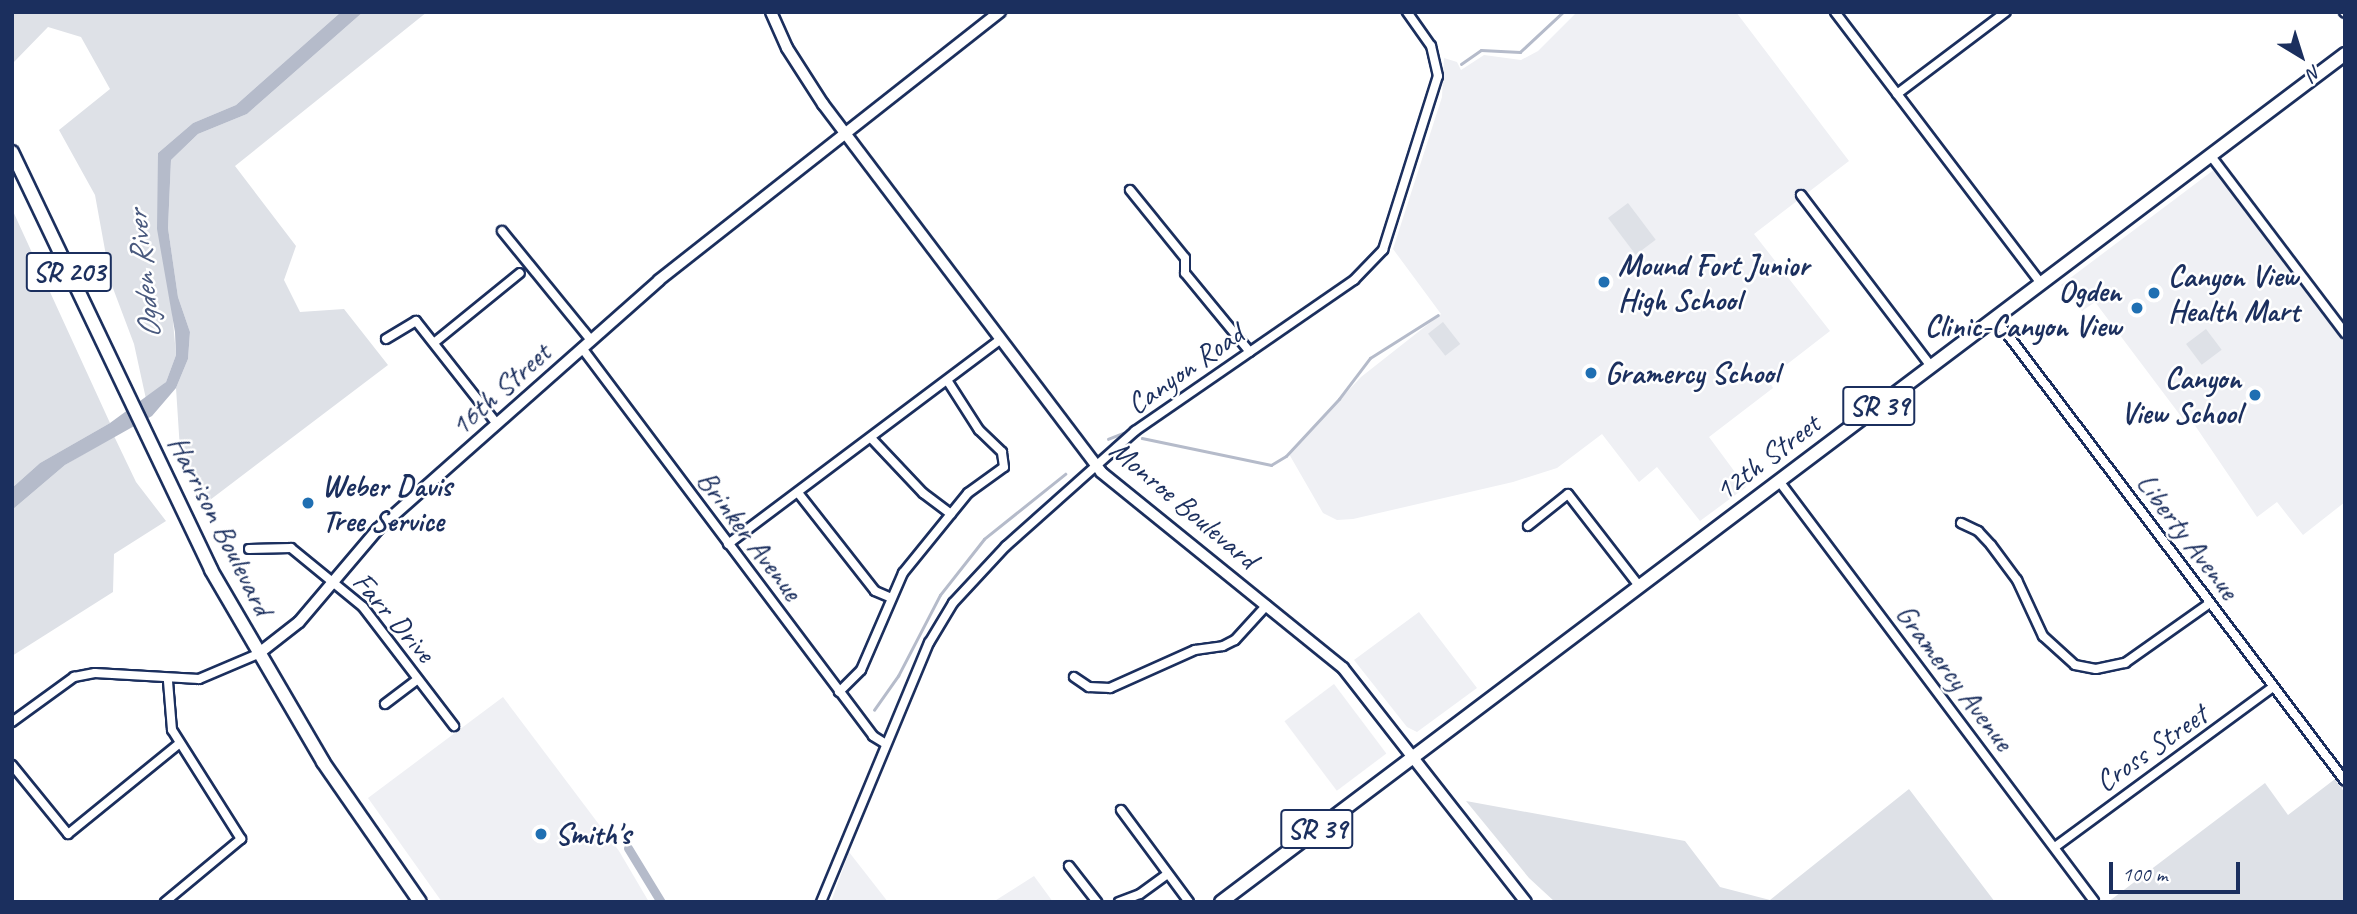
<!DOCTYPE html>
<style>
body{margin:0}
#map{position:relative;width:2357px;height:914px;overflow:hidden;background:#fff;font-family:Caveat,sans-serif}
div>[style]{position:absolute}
.built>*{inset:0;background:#eff0f4;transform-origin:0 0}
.green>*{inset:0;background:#dee1e7;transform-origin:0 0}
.water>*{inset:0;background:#b5bbca}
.stream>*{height:2.5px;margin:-1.25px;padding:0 1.25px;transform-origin:1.25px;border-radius:1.25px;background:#b5bbca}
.canal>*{height:9px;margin:-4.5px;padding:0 4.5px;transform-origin:4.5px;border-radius:4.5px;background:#b5bbca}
.roads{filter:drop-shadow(2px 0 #1b2f5e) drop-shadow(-2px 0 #1b2f5e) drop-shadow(0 2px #1b2f5e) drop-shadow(0 -2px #1b2f5e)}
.street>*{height:8px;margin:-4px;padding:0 4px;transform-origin:4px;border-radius:4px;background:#fff}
.secondary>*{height:10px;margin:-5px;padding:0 5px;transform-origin:5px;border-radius:5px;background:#fff}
.primary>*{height:12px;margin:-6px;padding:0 6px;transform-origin:6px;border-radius:6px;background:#fff}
.dots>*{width:19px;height:19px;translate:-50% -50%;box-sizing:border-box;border:4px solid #fff;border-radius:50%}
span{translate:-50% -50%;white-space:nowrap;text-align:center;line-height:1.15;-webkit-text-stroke:5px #fff;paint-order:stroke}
.shield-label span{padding:2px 5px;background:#fff;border:2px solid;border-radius:5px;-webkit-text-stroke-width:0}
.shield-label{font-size:28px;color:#1b2f5e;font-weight:700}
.poi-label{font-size:30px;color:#1b2f5e;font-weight:700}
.left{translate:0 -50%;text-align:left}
.right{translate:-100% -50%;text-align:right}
.street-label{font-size:30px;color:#1b2f5e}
.water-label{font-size:32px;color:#49597e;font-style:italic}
.frame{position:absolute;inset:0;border:14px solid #1b2f5e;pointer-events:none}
.north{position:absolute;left:2266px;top:21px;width:70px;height:70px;-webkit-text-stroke:5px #fff;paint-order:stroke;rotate:142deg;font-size:19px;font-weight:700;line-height:28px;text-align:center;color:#1b2f5e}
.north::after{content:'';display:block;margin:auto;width:24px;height:32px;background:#1b2f5e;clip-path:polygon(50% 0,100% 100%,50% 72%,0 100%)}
.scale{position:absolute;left:2109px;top:862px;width:131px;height:32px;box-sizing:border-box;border:4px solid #1b2f5e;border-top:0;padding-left:9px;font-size:21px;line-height:24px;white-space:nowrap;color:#1b2f5e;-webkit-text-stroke:5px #fff;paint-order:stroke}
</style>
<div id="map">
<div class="built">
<div style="clip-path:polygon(1577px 12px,1736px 12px,1849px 161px,1754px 234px,1830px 331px,1768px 379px,1773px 388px,1709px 437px,1746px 487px,1700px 521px,1657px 467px,1639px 482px,1602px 434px,1557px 468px,1513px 482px,1353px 519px,1337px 520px,1323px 513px,1289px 454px,1361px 377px,1441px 314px,1393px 249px,1442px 97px,1444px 58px,1457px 62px,1461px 70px,1484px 55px,1521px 60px,1538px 51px)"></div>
<div style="clip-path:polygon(2215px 169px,2345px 338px,2345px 502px,2303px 535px,2277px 502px,2257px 517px,2194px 424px,2183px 419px,2095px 302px,2082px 311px,2061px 285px)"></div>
<div style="clip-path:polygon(1419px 612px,1477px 688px,1417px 732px,1407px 727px,1354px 660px)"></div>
<div style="left:1334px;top:684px;width:87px;height:62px;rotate:53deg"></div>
<div style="clip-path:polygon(503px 697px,619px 851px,649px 902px,442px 902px,368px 798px)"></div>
<div style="clip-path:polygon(849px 852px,888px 902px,831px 902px)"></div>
<div style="clip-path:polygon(1034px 876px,1053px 902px,993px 902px)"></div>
</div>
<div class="green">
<div style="clip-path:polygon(12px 12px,341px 12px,236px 105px,193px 123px,158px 153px,176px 355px,166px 382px,146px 399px,134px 344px,111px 283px,95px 195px,59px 130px,110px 89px,81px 37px,48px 27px,12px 64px)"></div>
<div style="clip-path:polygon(363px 12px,427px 12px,235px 166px,296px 246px,284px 280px,300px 312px,344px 309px,388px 365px,206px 503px,180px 450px,176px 388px,188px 359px,190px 332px,178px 297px,168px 228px,171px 160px,198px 134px,247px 114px)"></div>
<div style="left:1628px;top:203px;width:46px;height:25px;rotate:53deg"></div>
<div style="clip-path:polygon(12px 209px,110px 423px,40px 463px,12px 488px)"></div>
<div style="left:1443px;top:322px;width:28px;height:19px;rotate:52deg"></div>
<div style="left:2206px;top:329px;width:26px;height:25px;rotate:53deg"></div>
<div style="clip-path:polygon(114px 436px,136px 482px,166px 521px,114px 554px,113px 592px,12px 656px,12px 510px,65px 465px)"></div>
<div style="clip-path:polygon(2335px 779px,2345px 793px,2345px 902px,2108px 902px,2265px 783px,2288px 815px)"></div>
<div style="clip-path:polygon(1909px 789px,1995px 902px,1555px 902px,1529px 878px,1466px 801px,1685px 841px,1720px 887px,1770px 900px)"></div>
</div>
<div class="water">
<div style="clip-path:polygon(341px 12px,363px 12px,247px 114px,198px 134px,171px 160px,168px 228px,178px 297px,190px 332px,188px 359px,176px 388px,152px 416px,65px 465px,12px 510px,12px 488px,40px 463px,110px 423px,166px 382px,176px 355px,175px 332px,157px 229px,158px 153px,193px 123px,236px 105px)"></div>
</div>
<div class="stream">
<div style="left:1461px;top:64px;width:24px;rotate:-35deg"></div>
<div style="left:1481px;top:50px;width:39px;rotate:3deg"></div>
<div style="left:1520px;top:52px;width:59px;rotate:-42.9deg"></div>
<div style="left:1142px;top:438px;width:132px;rotate:11.8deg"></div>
<div style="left:1271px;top:465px;width:17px;rotate:-31deg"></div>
<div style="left:1286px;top:456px;width:78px;rotate:-47.1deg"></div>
<div style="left:1339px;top:399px;width:51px;rotate:-52.9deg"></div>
<div style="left:1370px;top:358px;width:80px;rotate:-32.3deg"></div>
<div style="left:1108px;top:439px;width:16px;rotate:-22deg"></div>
<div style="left:874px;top:710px;width:42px;rotate:-54.8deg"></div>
<div style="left:898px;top:676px;width:91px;rotate:-62.6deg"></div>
<div style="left:940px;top:595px;width:71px;rotate:-51.8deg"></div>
<div style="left:984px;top:539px;width:104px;rotate:-38.7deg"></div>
</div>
<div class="canal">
<div style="left:628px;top:848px;width:63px;rotate:58.6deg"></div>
</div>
<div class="roads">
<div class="street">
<div style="left:1835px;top:12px;width:340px;rotate:52.8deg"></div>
<div style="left:2344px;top:12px;width:1px;rotate:45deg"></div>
<div style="left:1897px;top:94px;width:136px;rotate:-37deg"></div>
<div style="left:2211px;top:156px;width:222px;rotate:52.9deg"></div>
<div style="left:1130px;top:190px;width:87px;rotate:51deg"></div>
<div style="left:1185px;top:258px;width:15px;rotate:90deg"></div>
<div style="left:1185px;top:273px;width:102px;rotate:50.6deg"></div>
<div style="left:1801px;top:195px;width:215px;rotate:52.8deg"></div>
<div style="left:502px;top:231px;width:141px;rotate:50.8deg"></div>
<div style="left:1995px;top:318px;width:580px;rotate:52.91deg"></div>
<div style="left:386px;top:339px;width:35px;rotate:-31deg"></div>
<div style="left:416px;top:321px;width:131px;rotate:51.8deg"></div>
<div style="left:435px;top:342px;width:109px;rotate:-39.1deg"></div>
<div style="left:582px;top:348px;width:485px;rotate:53.1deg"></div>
<div style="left:873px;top:736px;width:15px;rotate:32deg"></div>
<div style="left:871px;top:438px;width:76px;rotate:46.6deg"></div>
<div style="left:923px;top:493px;width:35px;rotate:37deg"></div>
<div style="left:1779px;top:481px;width:525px;rotate:53.13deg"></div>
<div style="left:799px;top:494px;width:123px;rotate:51.9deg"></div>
<div style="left:875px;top:591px;width:15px;rotate:23deg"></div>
<div style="left:1961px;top:523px;width:19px;rotate:25deg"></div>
<div style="left:1978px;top:531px;width:19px;rotate:47deg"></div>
<div style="left:1991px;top:545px;width:44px;rotate:53.4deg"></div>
<div style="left:2017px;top:580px;width:62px;rotate:65.1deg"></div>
<div style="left:2043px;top:636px;width:43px;rotate:42.2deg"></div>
<div style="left:2075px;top:665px;width:21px;rotate:11deg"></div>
<div style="left:2096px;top:669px;width:30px;rotate:-12deg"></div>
<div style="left:2125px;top:663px;width:104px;rotate:-35.2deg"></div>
<div style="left:1528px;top:526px;width:51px;rotate:-38.7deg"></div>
<div style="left:1568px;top:494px;width:116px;rotate:52.3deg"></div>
<div style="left:728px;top:544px;width:341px;rotate:-36.9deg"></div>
<div style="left:249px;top:549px;width:42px;rotate:-1.4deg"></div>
<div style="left:291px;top:548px;width:93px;rotate:39.3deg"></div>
<div style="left:363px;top:607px;width:150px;rotate:52.6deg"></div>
<div style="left:1074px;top:677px;width:18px;rotate:34deg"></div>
<div style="left:1089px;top:687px;width:21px;rotate:3deg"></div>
<div style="left:1110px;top:688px;width:93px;rotate:-24.1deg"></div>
<div style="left:1195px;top:650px;width:28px;rotate:-8deg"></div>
<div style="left:1223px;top:646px;width:13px;rotate:-27deg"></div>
<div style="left:1235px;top:640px;width:47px;rotate:-47.6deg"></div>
<div style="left:839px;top:692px;width:31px;rotate:-45deg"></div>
<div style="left:861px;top:670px;width:106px;rotate:-66.6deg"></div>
<div style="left:903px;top:573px;width:103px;rotate:-50.9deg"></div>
<div style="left:968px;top:493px;width:44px;rotate:-35.8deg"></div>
<div style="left:1004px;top:467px;width:15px;rotate:-98deg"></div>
<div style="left:1002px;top:452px;width:32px;rotate:-136deg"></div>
<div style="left:979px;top:430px;width:59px;rotate:-122.6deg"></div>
<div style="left:385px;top:704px;width:41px;rotate:-37.1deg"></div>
<div style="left:12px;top:722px;width:77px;rotate:-36deg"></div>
<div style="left:74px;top:677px;width:21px;rotate:-11deg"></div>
<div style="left:95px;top:673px;width:104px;rotate:3.3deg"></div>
<div style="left:199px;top:679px;width:64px;rotate:-23deg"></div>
<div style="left:12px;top:765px;width:89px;rotate:50.9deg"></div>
<div style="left:68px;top:834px;width:144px;rotate:-39.1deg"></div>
<div style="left:1121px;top:810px;width:114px;rotate:53.5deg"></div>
<div style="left:2055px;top:847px;width:270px;rotate:-36.3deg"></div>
<div style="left:1069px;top:866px;width:46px;rotate:52.1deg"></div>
<div style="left:165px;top:902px;width:99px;rotate:-39.7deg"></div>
<div style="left:241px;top:839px;width:129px;rotate:-122.3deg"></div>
<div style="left:172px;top:730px;width:49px;rotate:-94.7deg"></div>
<div style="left:821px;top:902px;width:281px;rotate:-67.4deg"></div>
<div style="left:929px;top:643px;width:47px;rotate:-59deg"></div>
<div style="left:953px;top:603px;width:78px;rotate:-47.1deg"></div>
<div style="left:1006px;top:546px;width:173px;rotate:-41.7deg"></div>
<div style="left:1135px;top:431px;width:266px;rotate:-34.6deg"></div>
<div style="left:1354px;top:280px;width:42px;rotate:-46deg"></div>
<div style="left:1383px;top:250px;width:182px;rotate:-72.5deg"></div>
<div style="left:1438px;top:76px;width:31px;rotate:-103deg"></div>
<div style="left:1431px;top:46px;width:42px;rotate:-125.2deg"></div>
<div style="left:1119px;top:902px;width:22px;rotate:-21deg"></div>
<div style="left:1140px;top:894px;width:34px;rotate:-36deg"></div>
</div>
<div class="secondary">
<div style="left:771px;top:12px;width:39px;rotate:66deg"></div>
<div style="left:787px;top:48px;width:67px;rotate:57.3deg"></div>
<div style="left:823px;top:104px;width:461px;rotate:52.9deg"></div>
<div style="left:1101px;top:472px;width:311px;rotate:39deg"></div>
<div style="left:1343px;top:668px;width:297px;rotate:52deg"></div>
<div style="left:258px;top:654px;width:52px;rotate:-38deg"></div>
<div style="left:299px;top:622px;width:122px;rotate:-49.7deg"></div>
<div style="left:378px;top:529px;width:375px;rotate:-41.5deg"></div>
<div style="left:659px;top:280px;width:434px;rotate:-38.2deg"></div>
</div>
<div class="primary">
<div style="left:12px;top:152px;width:463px;rotate:64.5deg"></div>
<div style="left:211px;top:570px;width:222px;rotate:59.7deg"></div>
<div style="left:323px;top:762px;width:170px;rotate:55.3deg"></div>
<div style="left:1221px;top:902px;width:1408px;rotate:-37.03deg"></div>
</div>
</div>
<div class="dots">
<div style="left:1604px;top:282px;background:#1f6fb2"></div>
<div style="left:2154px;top:293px;background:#1f6fb2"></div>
<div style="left:2137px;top:308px;background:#1f6fb2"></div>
<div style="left:1591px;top:373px;background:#1f6fb2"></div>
<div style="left:2255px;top:395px;background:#1f6fb2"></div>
<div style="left:308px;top:503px;background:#1f6fb2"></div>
<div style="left:541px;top:834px;background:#1f6fb2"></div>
</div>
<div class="shield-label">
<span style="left:69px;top:272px">SR 203</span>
<span style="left:1879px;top:406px">SR 39</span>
<span style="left:1317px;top:829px">SR 39</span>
</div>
<div class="poi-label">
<span class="left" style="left:1618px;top:282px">Mound Fort Junior<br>High School</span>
<span class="left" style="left:2168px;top:293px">Canyon View<br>Health Mart</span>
<span class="right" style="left:2121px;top:308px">Ogden<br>Clinic-Canyon View</span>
<span class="left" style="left:1605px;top:373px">Gramercy School</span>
<span class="right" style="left:2241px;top:395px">Canyon<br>View School</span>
<span class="left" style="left:322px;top:503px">Weber Davis<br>Tree Service</span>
<span class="left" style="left:555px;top:834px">Smith's</span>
</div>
<div class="street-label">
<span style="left:1185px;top:369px;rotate:-35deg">Canyon Road</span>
<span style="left:500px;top:389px;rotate:-42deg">16th Street</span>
<span style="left:1767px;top:457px;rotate:-37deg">12th Street</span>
<span style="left:1184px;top:504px;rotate:40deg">Monroe Boulevard</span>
<span style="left:221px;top:525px;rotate:63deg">Harrison Boulevard</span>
<span style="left:750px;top:535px;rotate:53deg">Brinker Avenue</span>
<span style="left:2188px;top:536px;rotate:53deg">Liberty Avenue</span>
<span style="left:394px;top:617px;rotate:49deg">Farr Drive</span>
<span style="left:1955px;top:677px;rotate:53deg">Gramercy Avenue</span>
<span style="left:2151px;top:748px;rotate:-35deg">Cross Street</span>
</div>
<div class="water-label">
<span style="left:144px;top:275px;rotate:-96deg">Ogden River</span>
</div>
<div class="frame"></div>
<div class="north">N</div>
<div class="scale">100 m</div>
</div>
